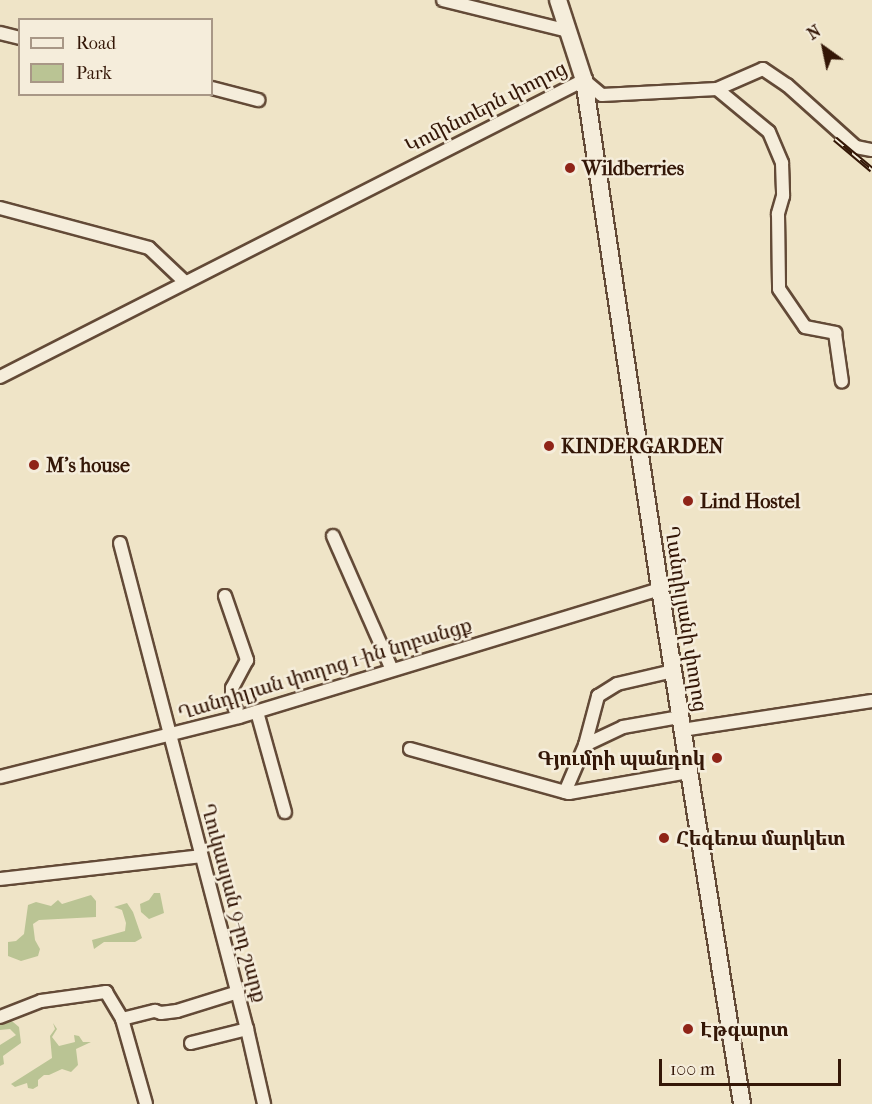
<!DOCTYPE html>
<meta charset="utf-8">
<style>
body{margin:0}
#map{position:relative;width:872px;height:1104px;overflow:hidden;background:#efe4c7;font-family:"IM FELL French Canon","Noto Serif Armenian",serif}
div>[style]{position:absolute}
.green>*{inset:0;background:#bac494}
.roads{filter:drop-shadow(2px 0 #634a37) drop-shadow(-2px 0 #634a37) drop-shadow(0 2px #634a37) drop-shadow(0 -2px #634a37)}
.street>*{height:12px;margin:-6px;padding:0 6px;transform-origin:6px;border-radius:6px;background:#f5eddb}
.secondary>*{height:16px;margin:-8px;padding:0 8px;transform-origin:8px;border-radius:8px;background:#f5eddb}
.rail>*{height:6px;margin-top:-3px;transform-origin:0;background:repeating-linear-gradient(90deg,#f5eddb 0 11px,#341707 0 22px);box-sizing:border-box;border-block:2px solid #341707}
.dots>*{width:16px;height:16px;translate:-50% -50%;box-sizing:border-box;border:3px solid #f5eddb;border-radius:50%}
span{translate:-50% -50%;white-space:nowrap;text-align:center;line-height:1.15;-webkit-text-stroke:5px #f5eddb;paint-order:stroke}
.street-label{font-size:20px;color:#341707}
.poi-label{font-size:20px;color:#341707;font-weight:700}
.left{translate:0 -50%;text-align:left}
.right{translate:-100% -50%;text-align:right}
.legend{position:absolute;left:18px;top:18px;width:195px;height:78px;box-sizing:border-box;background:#f5eddb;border:2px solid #a89786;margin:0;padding:8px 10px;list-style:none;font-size:18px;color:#341707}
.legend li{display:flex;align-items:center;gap:12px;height:30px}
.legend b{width:30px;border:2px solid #a89786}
.north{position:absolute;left:794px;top:18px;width:60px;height:60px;-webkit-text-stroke:4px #f5eddb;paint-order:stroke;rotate:327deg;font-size:16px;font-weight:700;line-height:24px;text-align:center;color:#341707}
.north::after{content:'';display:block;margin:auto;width:21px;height:27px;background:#341707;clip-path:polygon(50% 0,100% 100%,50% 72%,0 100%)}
.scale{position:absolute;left:659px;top:1059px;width:182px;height:27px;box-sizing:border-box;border:3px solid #341707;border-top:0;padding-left:8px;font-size:18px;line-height:21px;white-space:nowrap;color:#341707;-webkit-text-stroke:4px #f5eddb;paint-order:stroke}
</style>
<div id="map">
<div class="green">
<div style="clip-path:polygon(154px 893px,160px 893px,164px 913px,149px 919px,141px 912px,140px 904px,149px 900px)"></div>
<div style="clip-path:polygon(91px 895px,96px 901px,96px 917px,39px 920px,33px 924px,35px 940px,40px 949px,38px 956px,21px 961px,8px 956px,8px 942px,16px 941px,24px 934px,28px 905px,36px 902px,51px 906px,58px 900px,62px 904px)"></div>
<div style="clip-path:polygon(127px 903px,133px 912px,142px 938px,135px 942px,104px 942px,94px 949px,92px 940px,125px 931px,126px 923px,122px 910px,114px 907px)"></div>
<div style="clip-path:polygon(7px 1017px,19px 1027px,21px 1043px,3px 1056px,4px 1064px,0 1066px,0 1045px,16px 1035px,10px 1029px,0 1030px,0 1022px)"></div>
<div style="clip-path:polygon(53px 1023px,57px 1029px,52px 1037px,59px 1046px,75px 1042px,74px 1035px,79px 1036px,83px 1042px,91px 1042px,76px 1049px,78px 1065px,71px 1072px,62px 1069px,49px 1075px,44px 1075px,38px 1080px,38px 1086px,33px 1089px,28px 1088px,27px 1083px,15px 1087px,11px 1084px,52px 1058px,50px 1036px,55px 1029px)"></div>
</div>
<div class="roads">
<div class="street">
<div style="left:443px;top:0;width:129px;rotate:13.9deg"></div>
<div style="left:0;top:33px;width:21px;rotate:14deg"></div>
<div style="left:212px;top:88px;width:48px;rotate:14.6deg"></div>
<div style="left:717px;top:89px;width:50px;rotate:-23.5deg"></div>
<div style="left:763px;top:69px;width:29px;rotate:34deg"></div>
<div style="left:787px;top:85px;width:93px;rotate:41.9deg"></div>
<div style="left:856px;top:147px;width:16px;rotate:11deg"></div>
<div style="left:0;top:208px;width:154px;rotate:15deg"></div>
<div style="left:149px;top:248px;width:50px;rotate:43.4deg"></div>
<div style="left:0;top:377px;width:655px;rotate:-26.96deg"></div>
<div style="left:584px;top:80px;width:23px;rotate:40deg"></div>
<div style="left:602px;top:95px;width:115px;rotate:-3deg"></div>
<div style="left:717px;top:89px;width:67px;rotate:39.6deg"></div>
<div style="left:769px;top:132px;width:34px;rotate:67deg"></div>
<div style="left:782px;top:163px;width:33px;rotate:88deg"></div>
<div style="left:783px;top:196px;width:19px;rotate:106deg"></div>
<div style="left:778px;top:214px;width:75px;rotate:89.2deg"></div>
<div style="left:779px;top:289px;width:46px;rotate:55.6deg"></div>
<div style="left:805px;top:327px;width:31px;rotate:11deg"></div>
<div style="left:835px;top:333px;width:49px;rotate:81.9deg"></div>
<div style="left:333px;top:536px;width:146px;rotate:66.2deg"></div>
<div style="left:120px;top:543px;width:502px;rotate:75.36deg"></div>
<div style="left:247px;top:1029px;width:77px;rotate:77.2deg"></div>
<div style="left:225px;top:596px;width:68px;rotate:71deg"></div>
<div style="left:247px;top:660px;width:32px;rotate:118deg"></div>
<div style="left:232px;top:688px;width:13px;rotate:90deg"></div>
<div style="left:232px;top:701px;width:17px;rotate:66deg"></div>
<div style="left:257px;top:712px;width:104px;rotate:74.4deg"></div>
<div style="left:682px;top:730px;width:192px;rotate:-8.7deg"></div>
<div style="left:585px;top:745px;width:51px;rotate:-75.1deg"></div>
<div style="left:598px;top:696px;width:22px;rotate:-32deg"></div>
<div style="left:617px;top:684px;width:57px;rotate:-13.1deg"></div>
<div style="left:410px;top:749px;width:165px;rotate:15.5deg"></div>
<div style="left:569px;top:793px;width:121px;rotate:-10deg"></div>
<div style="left:0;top:777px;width:246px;rotate:-14.1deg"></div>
<div style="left:239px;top:717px;width:440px;rotate:-16.9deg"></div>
<div style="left:565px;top:792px;width:51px;rotate:-66.9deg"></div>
<div style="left:585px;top:745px;width:42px;rotate:-25.3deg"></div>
<div style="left:623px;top:727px;width:58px;rotate:-10deg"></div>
<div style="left:0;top:879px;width:202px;rotate:-6.5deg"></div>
<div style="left:0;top:1017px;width:44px;rotate:-21.3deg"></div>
<div style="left:41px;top:1001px;width:66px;rotate:-7.9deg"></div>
<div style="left:106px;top:992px;width:31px;rotate:59deg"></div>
<div style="left:122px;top:1019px;width:88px;rotate:74.2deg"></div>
<div style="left:122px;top:1019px;width:34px;rotate:-14deg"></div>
<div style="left:155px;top:1011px;width:6px;rotate:18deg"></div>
<div style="left:161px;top:1013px;width:16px;rotate:-7deg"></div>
<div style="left:177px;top:1011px;width:64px;rotate:-17.3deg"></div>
<div style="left:191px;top:1043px;width:58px;rotate:-14deg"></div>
</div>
<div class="secondary">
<div style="left:558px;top:0;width:84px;rotate:72deg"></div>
<div style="left:584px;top:80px;width:515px;rotate:81.51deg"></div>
<div style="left:660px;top:589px;width:521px;rotate:80.95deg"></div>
</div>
</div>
<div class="rail">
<div style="left:835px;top:139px;width:48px;rotate:40deg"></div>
</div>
<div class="dots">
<div style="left:570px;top:168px;background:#8f2418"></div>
<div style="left:549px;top:446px;background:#8f2418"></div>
<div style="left:34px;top:465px;background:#8f2418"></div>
<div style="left:688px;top:501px;background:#8f2418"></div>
<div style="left:717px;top:758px;background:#8f2418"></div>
<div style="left:664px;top:838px;background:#8f2418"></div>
<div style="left:688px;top:1029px;background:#8f2418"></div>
</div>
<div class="street-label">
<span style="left:486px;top:107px;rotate:-27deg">Կոմինտերն փողոց</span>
<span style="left:686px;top:619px;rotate:81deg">Ղանդիլյանի փողոց</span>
<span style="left:325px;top:669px;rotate:-17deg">Ղանդիլյան փողոց 1-ին նրբանցք</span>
<span style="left:234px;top:903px;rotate:75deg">Ղուկասյան 9-րդ շարք</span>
</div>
<div class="poi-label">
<span class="left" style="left:582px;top:168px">Wildberries</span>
<span class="left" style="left:561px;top:446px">KINDERGARDEN</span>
<span class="left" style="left:46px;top:465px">M's house</span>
<span class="left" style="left:700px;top:501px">Lind Hostel</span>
<span class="right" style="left:705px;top:758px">Գյումրի պանդոկ</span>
<span class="left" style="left:676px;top:838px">Հեգեռա մարկետ</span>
<span class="left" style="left:700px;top:1029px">Էթգարտ</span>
</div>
<ul class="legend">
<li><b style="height:8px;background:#f5eddb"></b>Road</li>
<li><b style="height:16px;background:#bac494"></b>Park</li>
</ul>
<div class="north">N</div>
<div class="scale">100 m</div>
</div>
